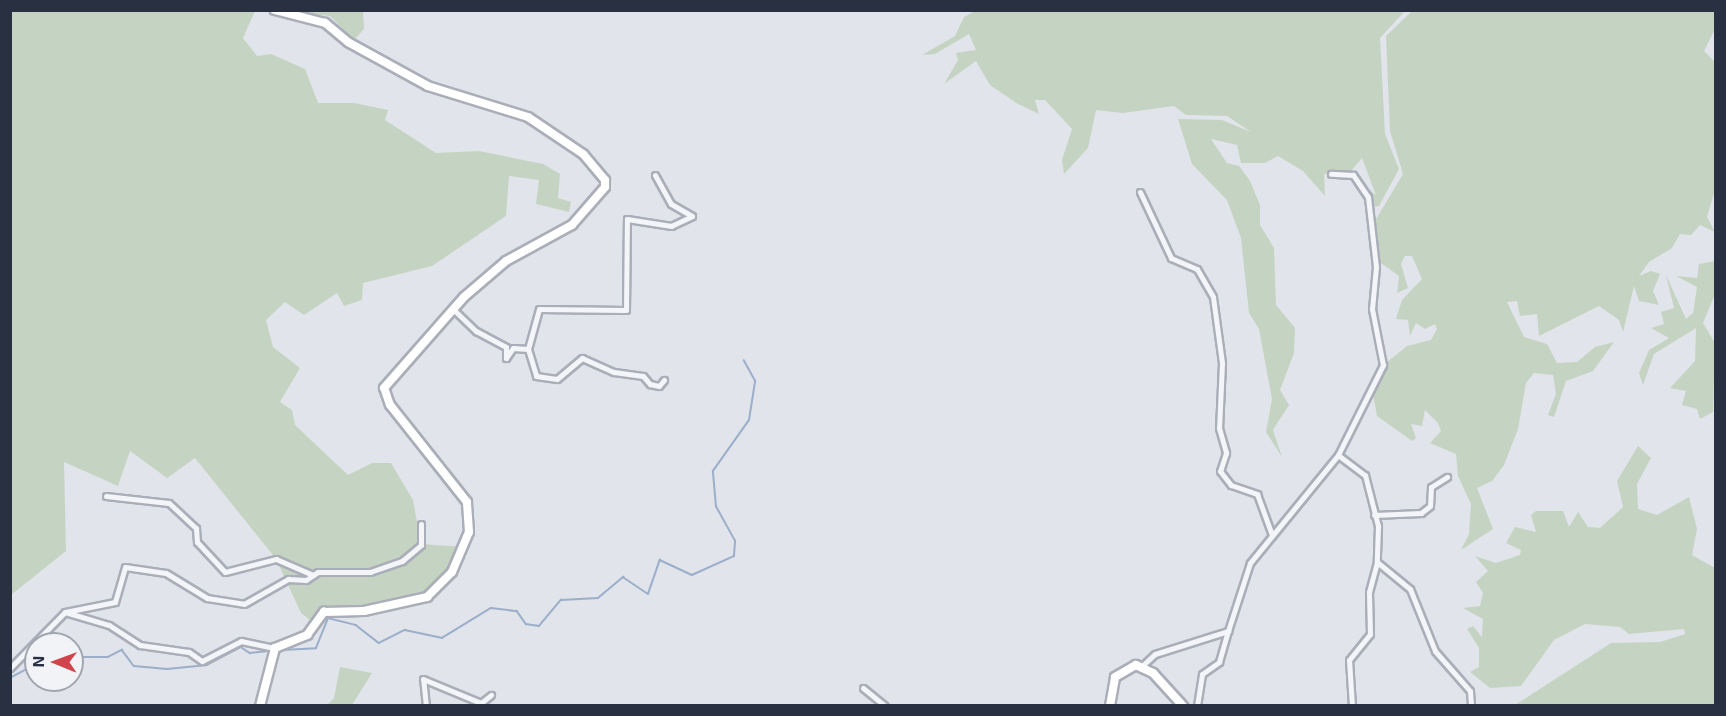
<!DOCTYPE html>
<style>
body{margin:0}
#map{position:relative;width:1726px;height:716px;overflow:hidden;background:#e1e4ea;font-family:"Exo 2",sans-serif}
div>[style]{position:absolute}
.green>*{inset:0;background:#c5d4c2}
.stream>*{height:1.5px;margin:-0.75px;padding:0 0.75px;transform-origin:0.75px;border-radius:0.75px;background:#9baeca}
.roads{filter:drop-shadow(2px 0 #aaaeb8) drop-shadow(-2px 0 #aaaeb8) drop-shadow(0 2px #aaaeb8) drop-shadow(0 -2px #aaaeb8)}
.minor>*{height:5px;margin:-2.5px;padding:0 2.5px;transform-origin:2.5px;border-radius:2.5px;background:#f4f5f8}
.secondary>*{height:8px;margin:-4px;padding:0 4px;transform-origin:4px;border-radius:4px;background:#fff}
span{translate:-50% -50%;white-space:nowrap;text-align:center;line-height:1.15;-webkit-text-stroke:4.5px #f1f3f7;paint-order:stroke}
.frame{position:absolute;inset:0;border:12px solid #293042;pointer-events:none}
.north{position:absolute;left:24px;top:632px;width:60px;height:60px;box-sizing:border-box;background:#f1f3f7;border:2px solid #a1a5af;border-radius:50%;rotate:271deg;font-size:16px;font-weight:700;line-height:24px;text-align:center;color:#293042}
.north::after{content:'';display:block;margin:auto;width:21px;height:27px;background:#d1444b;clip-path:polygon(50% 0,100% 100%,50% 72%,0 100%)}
</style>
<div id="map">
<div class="green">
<div style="clip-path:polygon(1413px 10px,1715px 11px,1715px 29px,1704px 51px,1715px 62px,1715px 190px,1707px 217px,1715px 232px,1700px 225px,1691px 235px,1680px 234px,1672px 248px,1649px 262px,1639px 276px,1651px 271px,1660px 274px,1653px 291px,1659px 305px,1639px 301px,1634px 286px,1623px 332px,1619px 320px,1599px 306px,1539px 336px,1537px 314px,1520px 316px,1517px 301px,1507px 302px,1524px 337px,1547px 344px,1557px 363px,1577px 362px,1595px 347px,1614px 342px,1593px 371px,1566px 381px,1554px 417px,1548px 415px,1556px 394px,1553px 375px,1534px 373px,1526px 383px,1518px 429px,1504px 465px,1492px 481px,1477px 488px,1493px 529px,1461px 550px,1469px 534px,1471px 504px,1458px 476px,1456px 454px,1430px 443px,1441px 431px,1438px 423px,1425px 410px,1422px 426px,1411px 424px,1416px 438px,1412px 441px,1377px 416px,1373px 394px,1367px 394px,1386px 363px,1407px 346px,1431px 340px,1437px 329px,1435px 324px,1425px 329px,1416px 323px,1410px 336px,1408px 320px,1396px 319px,1402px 300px,1422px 279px,1412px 256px,1405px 256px,1401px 264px,1408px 288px,1397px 293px,1399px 276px,1378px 261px,1372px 226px,1403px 174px,1390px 131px,1386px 36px)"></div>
<div style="clip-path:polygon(11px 11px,255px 11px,243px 38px,257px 56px,271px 54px,305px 69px,318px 103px,354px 103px,388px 110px,385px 120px,436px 153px,479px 151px,543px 164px,560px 174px,558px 198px,571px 202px,569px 212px,536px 204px,539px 180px,509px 176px,506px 216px,432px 266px,363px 283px,362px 300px,344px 306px,337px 293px,304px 315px,285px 302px,266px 320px,273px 347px,300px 368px,280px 402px,292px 410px,295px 425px,348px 475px,372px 463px,391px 463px,413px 500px,421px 544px,465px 547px,437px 592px,376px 609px,328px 611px,315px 624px,301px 613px,276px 559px,195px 458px,167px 478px,130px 451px,118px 486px,64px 462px,66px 551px,11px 595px)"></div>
<div style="clip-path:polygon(282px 11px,363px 11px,364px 29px,354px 40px,330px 16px)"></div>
<div style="clip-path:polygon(975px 11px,1405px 11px,1380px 38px,1385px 134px,1399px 169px,1379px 206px,1372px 207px,1368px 189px,1376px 195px,1362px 158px,1351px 171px,1324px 174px,1325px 196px,1303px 171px,1278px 156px,1265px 163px,1241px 163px,1237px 145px,1211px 139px,1227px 163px,1239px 166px,1250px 181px,1260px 205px,1260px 225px,1274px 248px,1276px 305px,1295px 328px,1294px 353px,1280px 390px,1289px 405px,1273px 430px,1282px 457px,1266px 432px,1272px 399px,1259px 329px,1249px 313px,1241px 238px,1227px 200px,1192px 164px,1178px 119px,1222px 120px,1251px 132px,1227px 116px,1186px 115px,1174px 106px,1123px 113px,1096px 110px,1088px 148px,1064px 174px,1062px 160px,1072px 129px,1045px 100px,1035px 100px,1039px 114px,1018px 104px,990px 85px,976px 61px,944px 84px,958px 60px,956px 53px,976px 50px,969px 34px,935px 54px,922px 55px,955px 36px,964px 17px)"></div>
<div style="clip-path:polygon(1715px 261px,1715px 294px,1703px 323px,1715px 343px,1713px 412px,1700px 419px,1697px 409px,1682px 405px,1686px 391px,1670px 388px,1695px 361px,1696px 328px,1654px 354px,1643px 385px,1639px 373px,1649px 350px,1669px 338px,1651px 328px,1664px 324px,1661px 312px,1674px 308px,1666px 275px,1686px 319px,1693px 313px,1697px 287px,1676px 276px,1697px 278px,1699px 264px)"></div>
<div style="clip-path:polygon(1638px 446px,1651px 458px,1637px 484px,1638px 509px,1657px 515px,1689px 497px,1697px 529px,1692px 555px,1715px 568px,1715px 705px,1515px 705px,1611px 643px,1660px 642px,1685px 634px,1684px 629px,1629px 634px,1620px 627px,1585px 624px,1554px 640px,1521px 686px,1490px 688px,1470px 672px,1479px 667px,1479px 648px,1467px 629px,1473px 626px,1482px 637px,1483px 619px,1463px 608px,1480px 606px,1483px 593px,1476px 582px,1488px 571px,1475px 556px,1496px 563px,1520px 555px,1521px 550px,1506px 543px,1515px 527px,1536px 532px,1531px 515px,1536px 511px,1563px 511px,1569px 527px,1578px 512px,1588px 527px,1600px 528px,1623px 507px,1617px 481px)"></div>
<div style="clip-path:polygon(340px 667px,372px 673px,352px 705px,327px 705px,334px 698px)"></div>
</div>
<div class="stream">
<div style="left:282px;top:650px;width:34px;rotate:-3deg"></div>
<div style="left:316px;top:648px;width:32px;rotate:-68deg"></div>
<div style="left:328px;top:618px;width:29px;rotate:14deg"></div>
<div style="left:356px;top:625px;width:29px;rotate:38deg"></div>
<div style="left:379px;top:643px;width:29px;rotate:-27deg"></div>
<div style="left:405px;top:630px;width:38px;rotate:12deg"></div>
<div style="left:442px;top:638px;width:57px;rotate:-31.5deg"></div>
<div style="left:491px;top:608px;width:26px;rotate:7deg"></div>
<div style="left:517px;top:611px;width:16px;rotate:55deg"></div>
<div style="left:526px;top:624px;width:13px;rotate:9deg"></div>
<div style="left:539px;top:626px;width:34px;rotate:-50deg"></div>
<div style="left:561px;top:600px;width:37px;rotate:-3deg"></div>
<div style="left:598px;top:598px;width:33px;rotate:-40deg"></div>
<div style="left:623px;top:577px;width:30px;rotate:34deg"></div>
<div style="left:648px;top:594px;width:36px;rotate:-71deg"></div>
<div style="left:660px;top:560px;width:35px;rotate:25deg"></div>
<div style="left:692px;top:575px;width:46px;rotate:-24.3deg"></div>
<div style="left:734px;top:556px;width:15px;rotate:-86deg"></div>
<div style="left:735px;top:541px;width:39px;rotate:-119deg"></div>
<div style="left:716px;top:507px;width:36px;rotate:-95deg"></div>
<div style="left:713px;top:471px;width:62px;rotate:-54.8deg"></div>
<div style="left:749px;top:420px;width:39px;rotate:-81deg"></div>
<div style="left:755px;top:381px;width:23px;rotate:-119deg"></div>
<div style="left:72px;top:657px;width:36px"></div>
<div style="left:108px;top:657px;width:16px;rotate:-27deg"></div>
<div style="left:122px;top:650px;width:20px;rotate:53deg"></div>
<div style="left:134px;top:666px;width:33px;rotate:5deg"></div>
<div style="left:167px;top:669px;width:40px;rotate:-5.7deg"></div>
<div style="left:207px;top:665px;width:38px;rotate:-28deg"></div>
<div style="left:241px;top:647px;width:11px;rotate:34deg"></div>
<div style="left:250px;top:653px;width:18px;rotate:-6deg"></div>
<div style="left:10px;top:678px;width:30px;rotate:-28deg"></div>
</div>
<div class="roads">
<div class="minor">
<div style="left:1140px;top:192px;width:73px;rotate:64.8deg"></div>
<div style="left:1171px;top:258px;width:28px;rotate:23deg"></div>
<div style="left:1197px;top:269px;width:32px;rotate:60deg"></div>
<div style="left:1213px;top:297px;width:67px;rotate:82.2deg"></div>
<div style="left:1222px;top:363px;width:65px;rotate:92.6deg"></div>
<div style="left:1219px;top:428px;width:26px;rotate:74deg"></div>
<div style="left:1226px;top:453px;width:19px;rotate:108deg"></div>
<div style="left:1220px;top:471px;width:18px;rotate:52deg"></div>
<div style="left:1231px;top:485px;width:28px;rotate:19deg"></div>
<div style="left:1257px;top:494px;width:44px;rotate:69.9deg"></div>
<div style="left:453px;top:309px;width:32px;rotate:44deg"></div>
<div style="left:476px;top:331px;width:34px;rotate:28deg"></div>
<div style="left:506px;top:347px;width:11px;rotate:90deg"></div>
<div style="left:506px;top:358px;width:12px;rotate:-55deg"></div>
<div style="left:513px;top:348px;width:15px;rotate:4deg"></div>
<div style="left:528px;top:349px;width:28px;rotate:73deg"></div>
<div style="left:536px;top:376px;width:21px;rotate:8deg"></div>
<div style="left:557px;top:379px;width:33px;rotate:-40deg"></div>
<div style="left:582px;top:358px;width:35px;rotate:24deg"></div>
<div style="left:614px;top:372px;width:29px;rotate:8deg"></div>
<div style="left:643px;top:376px;width:11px;rotate:49deg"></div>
<div style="left:650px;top:384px;width:9px;rotate:13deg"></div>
<div style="left:659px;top:386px;width:8px;rotate:-50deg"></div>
<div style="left:528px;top:349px;width:41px;rotate:-74.6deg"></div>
<div style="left:539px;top:309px;width:87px;rotate:0.7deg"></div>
<div style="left:626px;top:310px;width:91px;rotate:-89.4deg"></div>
<div style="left:627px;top:219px;width:45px;rotate:9deg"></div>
<div style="left:671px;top:226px;width:23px;rotate:-25deg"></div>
<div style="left:692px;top:216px;width:24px;rotate:-150deg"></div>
<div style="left:671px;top:204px;width:33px;rotate:-119deg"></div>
<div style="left:1338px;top:455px;width:34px;rotate:37deg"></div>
<div style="left:1365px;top:475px;width:53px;rotate:75.7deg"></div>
<div style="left:1378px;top:526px;width:36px;rotate:92deg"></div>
<div style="left:1377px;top:562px;width:43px;rotate:39.3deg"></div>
<div style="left:1410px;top:589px;width:67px;rotate:68deg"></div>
<div style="left:1435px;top:651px;width:53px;rotate:48.8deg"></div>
<div style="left:1470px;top:691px;width:15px;rotate:86deg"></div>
<div style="left:106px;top:496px;width:63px;rotate:6.3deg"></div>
<div style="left:169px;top:503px;width:37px;rotate:43deg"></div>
<div style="left:196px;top:528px;width:14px;rotate:86deg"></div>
<div style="left:197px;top:542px;width:41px;rotate:47deg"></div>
<div style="left:225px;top:572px;width:53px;rotate:-14.3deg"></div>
<div style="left:276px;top:559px;width:40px;rotate:23.4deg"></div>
<div style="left:1374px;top:515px;width:47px;rotate:-2.4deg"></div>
<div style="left:1421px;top:513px;width:11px;rotate:-38deg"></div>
<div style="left:1430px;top:506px;width:19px;rotate:-87deg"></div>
<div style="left:1431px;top:487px;width:19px;rotate:-32deg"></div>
<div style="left:65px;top:612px;width:46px;rotate:16.5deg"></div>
<div style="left:109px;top:625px;width:37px;rotate:33deg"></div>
<div style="left:140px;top:645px;width:49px;rotate:8.1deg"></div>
<div style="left:189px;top:652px;width:16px;rotate:35deg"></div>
<div style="left:202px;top:661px;width:44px;rotate:-27.1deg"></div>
<div style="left:241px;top:641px;width:35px;rotate:12deg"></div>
<div style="left:1143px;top:665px;width:16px;rotate:-43deg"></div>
<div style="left:1155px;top:654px;width:77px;rotate:-17.5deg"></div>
<div style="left:1228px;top:631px;width:71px;rotate:-72.1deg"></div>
<div style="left:1250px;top:563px;width:139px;rotate:-50.8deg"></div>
<div style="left:1338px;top:455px;width:101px;rotate:-63.4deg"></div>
<div style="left:1383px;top:365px;width:57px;rotate:-101.1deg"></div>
<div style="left:1372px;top:309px;width:42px;rotate:-84.6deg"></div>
<div style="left:1376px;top:267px;width:70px;rotate:-96.5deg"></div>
<div style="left:1368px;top:197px;width:27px;rotate:-124deg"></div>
<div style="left:1353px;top:175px;width:22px;rotate:-177deg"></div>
<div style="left:10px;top:668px;width:78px;rotate:-45.5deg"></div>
<div style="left:65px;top:612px;width:51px;rotate:-11.3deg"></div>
<div style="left:115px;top:602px;width:36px;rotate:-74deg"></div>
<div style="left:125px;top:567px;width:41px;rotate:8.3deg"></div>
<div style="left:166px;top:573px;width:48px;rotate:31.4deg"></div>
<div style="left:207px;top:598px;width:37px;rotate:9deg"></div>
<div style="left:244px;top:604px;width:51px;rotate:-29.6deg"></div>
<div style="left:288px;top:579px;width:18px;rotate:3deg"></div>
<div style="left:306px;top:580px;width:14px;rotate:-34deg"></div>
<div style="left:318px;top:572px;width:52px"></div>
<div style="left:370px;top:572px;width:34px;rotate:-19deg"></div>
<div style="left:402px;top:561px;width:25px;rotate:-40deg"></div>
<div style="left:421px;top:545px;width:21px;rotate:-90deg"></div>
<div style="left:863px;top:688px;width:28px;rotate:39deg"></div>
<div style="left:426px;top:706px;width:27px;rotate:-96deg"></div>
<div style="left:423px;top:679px;width:63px;rotate:22.5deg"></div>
<div style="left:481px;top:703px;width:13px;rotate:-39deg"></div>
<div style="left:1197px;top:706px;width:32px;rotate:-81deg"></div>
<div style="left:1202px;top:674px;width:21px;rotate:-35deg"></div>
<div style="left:1219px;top:662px;width:32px;rotate:-74deg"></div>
<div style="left:1352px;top:706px;width:46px;rotate:-93.7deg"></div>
<div style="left:1349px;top:660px;width:33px;rotate:-51deg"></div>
<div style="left:1370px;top:634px;width:42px;rotate:-91.4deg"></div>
<div style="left:1369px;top:592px;width:31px;rotate:-75deg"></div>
</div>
<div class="secondary">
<div style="left:260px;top:706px;width:60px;rotate:-75.5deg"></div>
<div style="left:275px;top:648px;width:35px;rotate:-22deg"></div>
<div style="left:307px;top:635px;width:29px;rotate:-54deg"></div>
<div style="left:324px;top:612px;width:40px;rotate:-1.4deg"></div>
<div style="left:364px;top:611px;width:65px;rotate:-12.5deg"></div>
<div style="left:427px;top:597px;width:35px;rotate:-45deg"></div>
<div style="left:452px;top:572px;width:43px;rotate:-67deg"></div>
<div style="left:469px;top:532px;width:30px;rotate:-94deg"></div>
<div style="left:467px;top:502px;width:124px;rotate:-128.4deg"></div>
<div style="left:390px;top:405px;width:18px;rotate:-109deg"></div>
<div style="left:384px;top:388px;width:121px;rotate:-48.7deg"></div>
<div style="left:464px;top:297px;width:55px;rotate:-40.6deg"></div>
<div style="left:506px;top:261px;width:75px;rotate:-28.6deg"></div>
<div style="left:572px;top:225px;width:50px;rotate:-49deg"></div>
<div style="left:605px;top:187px;width:7px;rotate:-90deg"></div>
<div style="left:605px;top:180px;width:34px;rotate:-130deg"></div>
<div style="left:583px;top:154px;width:66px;rotate:-146.1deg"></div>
<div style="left:528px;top:117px;width:105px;rotate:-162.8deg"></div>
<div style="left:428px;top:86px;width:91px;rotate:-151.2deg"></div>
<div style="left:348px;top:42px;width:30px;rotate:-140deg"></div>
<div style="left:325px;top:23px;width:52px;rotate:-165.4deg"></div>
<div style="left:1110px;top:706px;width:29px;rotate:-80deg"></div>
<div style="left:1115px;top:677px;width:24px;rotate:-30deg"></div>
<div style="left:1136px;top:665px;width:19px;rotate:25deg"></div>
<div style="left:1153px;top:673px;width:45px;rotate:47.7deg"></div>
</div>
</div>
<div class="frame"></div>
<div class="north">N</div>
</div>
